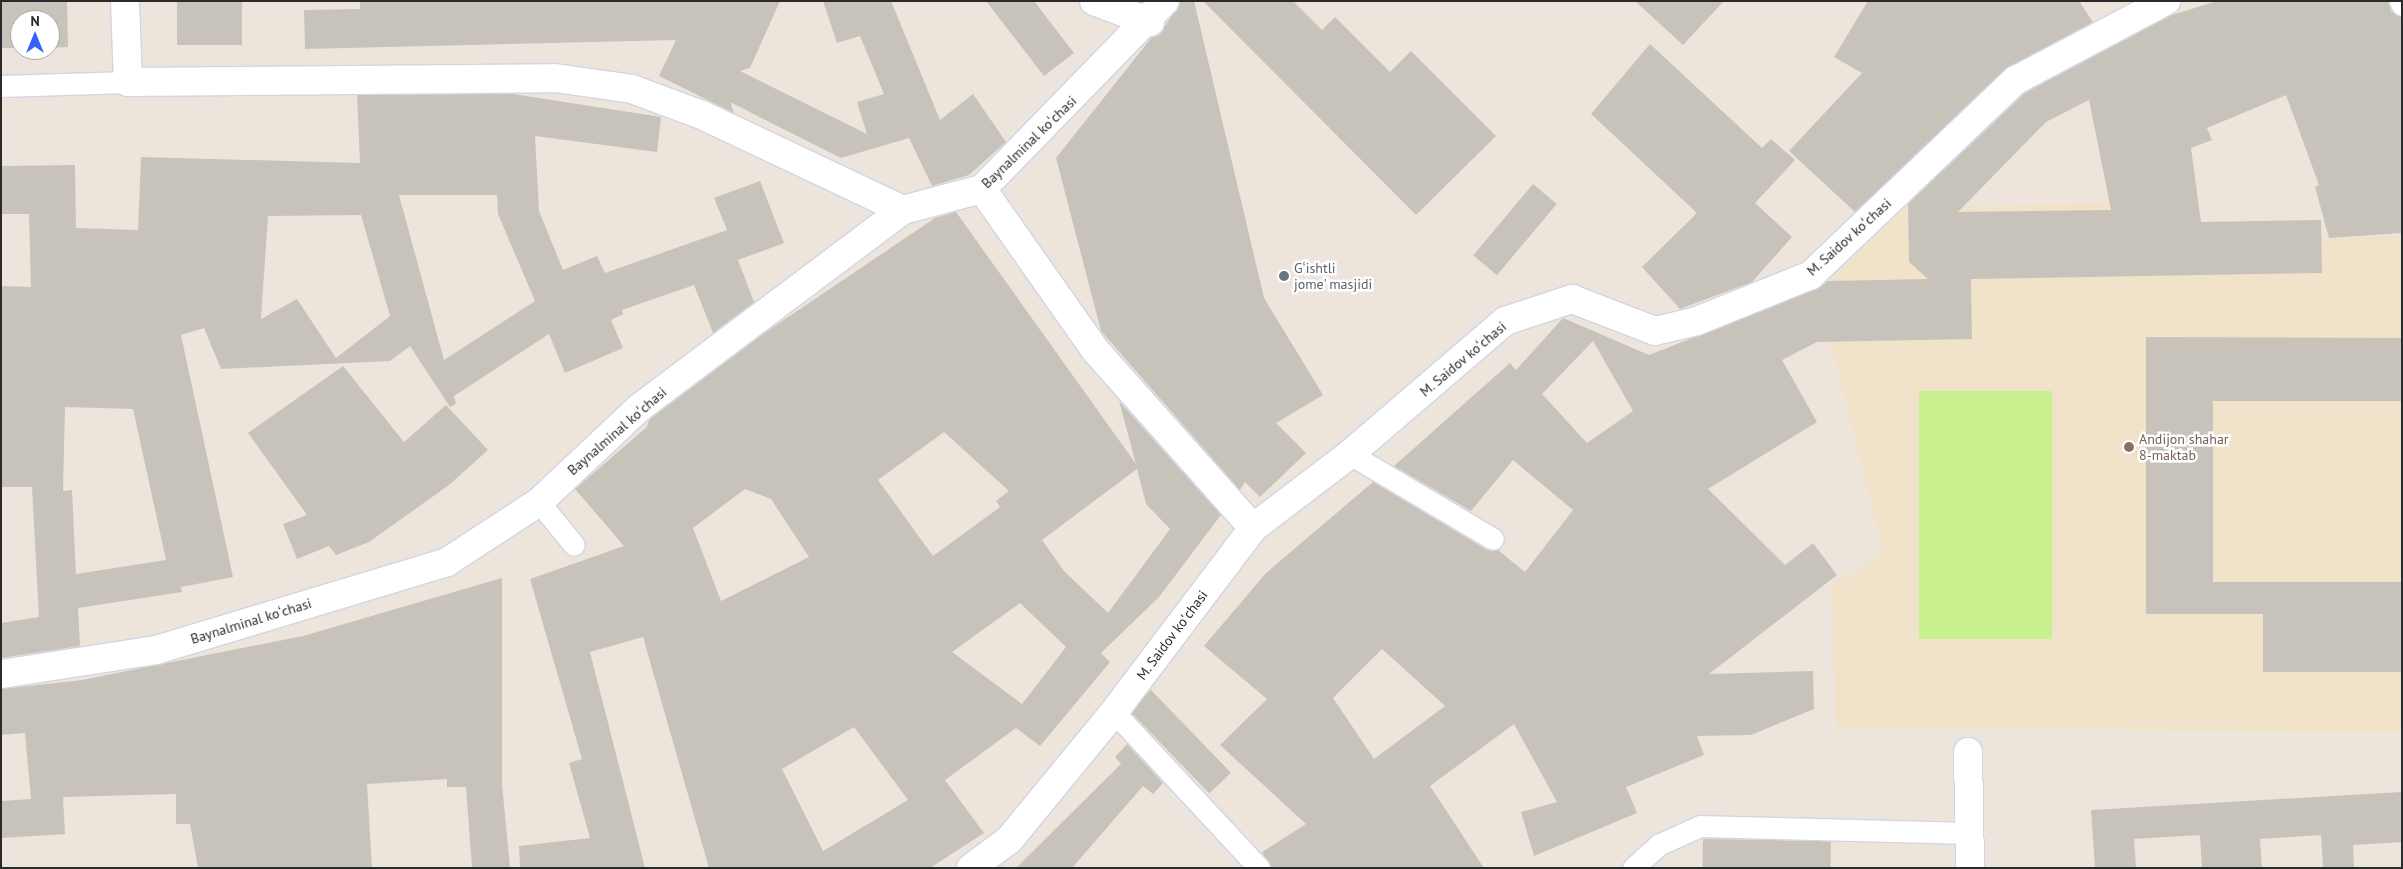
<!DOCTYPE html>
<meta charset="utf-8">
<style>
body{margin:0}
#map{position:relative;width:2403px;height:869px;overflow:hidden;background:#ede5db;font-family:"PT Sans",sans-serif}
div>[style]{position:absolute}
.education>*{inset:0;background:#f0e3ca}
.pitch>*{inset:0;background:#c9f08f;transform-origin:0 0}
.building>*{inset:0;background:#c8c3ba;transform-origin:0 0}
.roads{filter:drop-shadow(1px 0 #d1d5e4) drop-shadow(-1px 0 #d1d5e4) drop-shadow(0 1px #d1d5e4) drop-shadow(0 -1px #d1d5e4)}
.lane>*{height:21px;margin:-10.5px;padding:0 10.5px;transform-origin:10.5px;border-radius:10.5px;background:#fff}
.street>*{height:28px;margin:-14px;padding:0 14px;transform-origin:14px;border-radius:14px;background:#fff}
.dots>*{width:14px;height:14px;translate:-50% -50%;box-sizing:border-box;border:2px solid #fff;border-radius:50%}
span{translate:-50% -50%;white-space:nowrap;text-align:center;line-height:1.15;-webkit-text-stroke:5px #fff;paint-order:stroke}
.street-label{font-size:14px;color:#2a2a2a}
.worship-label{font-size:14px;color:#5b616d}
.left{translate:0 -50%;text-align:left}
.education-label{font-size:14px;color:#785e54}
.frame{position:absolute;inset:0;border:2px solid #2a2a2a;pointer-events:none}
.north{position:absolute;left:10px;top:10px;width:50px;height:50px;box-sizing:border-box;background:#fff;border:1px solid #aaa;border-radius:50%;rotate:0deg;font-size:14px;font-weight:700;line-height:20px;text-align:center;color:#2a2a2a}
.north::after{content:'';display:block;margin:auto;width:18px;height:22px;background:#3761ff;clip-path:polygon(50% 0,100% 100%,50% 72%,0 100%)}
</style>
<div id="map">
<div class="education">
<div style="clip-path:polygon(2174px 201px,2175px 222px,2321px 220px,2321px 240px,2402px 235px,2402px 732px,1836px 729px,1832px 585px,1883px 553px,1830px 341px,1829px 281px,1905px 208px)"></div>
</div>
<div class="pitch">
<div style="left:1919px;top:391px;width:133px;height:248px"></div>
</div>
<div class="building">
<div style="clip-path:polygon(1px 1px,67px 1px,68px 47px,50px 48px,50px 20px,20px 20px,20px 48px,1px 48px)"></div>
<div style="left:177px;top:1px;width:65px;height:44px"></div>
<div style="clip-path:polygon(360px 1px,780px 1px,750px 68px,740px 71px,867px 134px,857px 102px,884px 94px,860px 36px,837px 43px,823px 1px,891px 1px,940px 120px,973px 94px,1006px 142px,969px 175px,932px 186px,909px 138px,841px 158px,730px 102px,734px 113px,659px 76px,676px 40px,305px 49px,304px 10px,360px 9px)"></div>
<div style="clip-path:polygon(986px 1px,1034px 1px,1074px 53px,1044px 76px)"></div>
<div style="clip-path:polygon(1181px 1px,1194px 1px,1264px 298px,1323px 395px,1276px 423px,1306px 453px,1260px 497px,1245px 482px,1240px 490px,1101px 331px,1056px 158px,1152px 37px,1160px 34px)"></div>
<div style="clip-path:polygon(1203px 1px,1293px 1px,1322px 30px,1335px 17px,1390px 72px,1411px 51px,1496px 136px,1416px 215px)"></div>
<div style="clip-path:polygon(1635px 1px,1724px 1px,1683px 45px)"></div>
<div style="clip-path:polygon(1868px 1px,2079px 1px,2093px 22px,2005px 69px,1855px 212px,1789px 151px,1862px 73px,1834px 57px)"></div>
<div style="clip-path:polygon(evenodd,2217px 1px,2388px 1px,2391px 11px,2402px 17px,2402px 233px,2329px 238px,2315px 187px,2319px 185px,2286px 95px,2207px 128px,2212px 140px,2191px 148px,2201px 222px,2321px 220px,2322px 273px,1971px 279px,1972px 339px,1817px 342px,1782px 360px,1817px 422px,1708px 489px,1785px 565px,1813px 543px,1837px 575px,1709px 674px,1813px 671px,1814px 709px,1751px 735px,1697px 736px,1704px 755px,1626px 787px,1637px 813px,1534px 856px,1521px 812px,1557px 802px,1514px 724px,1430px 786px,1484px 868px,1271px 868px,1262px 852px,1306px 824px,1220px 745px,1267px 699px,1204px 646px,1266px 573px,1373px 482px,1487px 550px,1498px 550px,1525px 572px,1573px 510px,1513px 460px,1471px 511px,1394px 466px,1510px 363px,1516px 370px,1563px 318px,1649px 355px,1817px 289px,1828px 281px,1928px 279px,1909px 262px,1908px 204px,2025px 93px,2172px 15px,2217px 1px,2089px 100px,2111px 210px,1958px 212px,2046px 122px,2089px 100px,2217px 1px,1593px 341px,1633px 411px,1587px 443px,1542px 394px,1593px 341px,2217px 1px,1382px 649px,1445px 706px,1374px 759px,1333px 698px,1382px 649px)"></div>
<div style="clip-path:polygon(1650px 44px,1762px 148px,1771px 139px,1795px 160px,1755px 203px,1792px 237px,1752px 282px,1680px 309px,1642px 267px,1697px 213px,1591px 114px)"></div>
<div style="clip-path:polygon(evenodd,513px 94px,661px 117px,657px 152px,535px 136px,539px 211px,563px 270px,597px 256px,605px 273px,727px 230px,714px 198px,760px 181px,784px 243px,738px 260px,754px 302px,713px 333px,694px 285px,622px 310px,623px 314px,611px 320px,623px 348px,565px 373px,549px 334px,454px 396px,456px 404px,450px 407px,410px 346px,390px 361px,221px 369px,204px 328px,181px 335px,233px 577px,181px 587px,182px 592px,78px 608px,80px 646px,1px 658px,1px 623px,39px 617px,32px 487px,1px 487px,1px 286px,31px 287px,29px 214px,1px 214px,1px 166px,75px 165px,76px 228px,138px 230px,141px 157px,360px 163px,357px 95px,513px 94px,399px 195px,497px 195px,498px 214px,535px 301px,444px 360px,399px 195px,513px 94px,361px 215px,390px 316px,336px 358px,297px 299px,261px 319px,268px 216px,361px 215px,513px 94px,65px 407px,133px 409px,166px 560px,76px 574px,72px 490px,63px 491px,65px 407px)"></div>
<div style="left:1533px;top:184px;width:31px;height:93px;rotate:40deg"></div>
<div style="clip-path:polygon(evenodd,956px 212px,1136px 464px,1119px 401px,1221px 515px,1159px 597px,1101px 653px,1110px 662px,1040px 746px,1016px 728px,945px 780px,984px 833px,930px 868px,709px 868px,643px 637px,590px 652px,645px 868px,520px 868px,519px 846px,590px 838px,569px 763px,582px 759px,530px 579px,624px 546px,575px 489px,647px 427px,649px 420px,766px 332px,935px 218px,956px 212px,944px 432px,1009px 491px,996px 501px,1000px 507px,933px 556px,878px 480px,944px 432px,956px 212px,1137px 469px,1146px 504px,1170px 529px,1108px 613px,1064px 571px,1042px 540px,1137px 469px,956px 212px,745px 489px,771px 499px,809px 557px,721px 601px,693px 528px,745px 489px,956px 212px,1020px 603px,1066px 647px,1022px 704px,952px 652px,1020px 603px,956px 212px,854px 727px,908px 800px,823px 851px,782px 769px,854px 727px)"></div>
<div style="clip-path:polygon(2146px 337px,2402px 338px,2402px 401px,2213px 401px,2213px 582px,2402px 582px,2402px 672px,2263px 672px,2263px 614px,2146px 614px)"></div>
<div style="clip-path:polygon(343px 366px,404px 442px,446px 405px,488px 450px,449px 485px,369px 542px,336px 555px,329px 546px,297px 559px,283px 524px,307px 515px,248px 433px)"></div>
<div style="clip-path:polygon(502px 578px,502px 784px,510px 868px,472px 868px,466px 787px,447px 787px,447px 779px,367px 784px,372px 868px,198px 868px,190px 824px,176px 824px,176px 794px,63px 797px,65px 834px,1px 838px,1px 801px,31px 799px,25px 733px,1px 735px,1px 689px,82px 680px,303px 636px)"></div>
<div style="left:1151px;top:690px;width:115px;height:30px;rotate:46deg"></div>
<div style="clip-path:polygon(1127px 744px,1163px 783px,1153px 794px,1143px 786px,1072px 868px,1016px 868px,1121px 764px,1115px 757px)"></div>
<div style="clip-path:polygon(2402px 792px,2402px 842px,2353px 845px,2354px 868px,2323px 868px,2321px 835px,2260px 839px,2262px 868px,2202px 868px,2200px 835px,2134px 839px,2136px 868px,2095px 868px,2091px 810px)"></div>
<div style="left:1703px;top:839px;width:128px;height:29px;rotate:1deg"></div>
</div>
<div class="roads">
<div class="lane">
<div style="left:2400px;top:1px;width:4px;rotate:63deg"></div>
<div style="left:1px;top:86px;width:127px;rotate:-1.8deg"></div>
<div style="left:1350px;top:454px;width:166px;rotate:30.7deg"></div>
<div style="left:539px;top:502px;width:55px;rotate:50.9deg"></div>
<div style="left:1114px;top:712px;width:213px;rotate:47.1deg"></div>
<div style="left:1633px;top:868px;width:36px;rotate:-42deg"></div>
<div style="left:1660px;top:844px;width:44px;rotate:-24.2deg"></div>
<div style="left:1700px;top:826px;width:270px;rotate:1.5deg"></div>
</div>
<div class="street">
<div style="left:125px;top:1px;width:81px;rotate:87.9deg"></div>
<div style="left:128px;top:82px;width:427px;rotate:-0.5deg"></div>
<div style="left:555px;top:78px;width:78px;rotate:8.1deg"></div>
<div style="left:632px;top:89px;width:75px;rotate:20.4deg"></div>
<div style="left:702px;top:115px;width:222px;rotate:25.3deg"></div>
<div style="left:1094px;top:1px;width:60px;rotate:20.6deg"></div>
<div style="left:982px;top:189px;width:198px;rotate:54.9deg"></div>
<div style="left:1096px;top:351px;width:237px;rotate:48.4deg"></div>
<div style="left:1px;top:674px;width:157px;rotate:-8.8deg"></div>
<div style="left:156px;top:650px;width:304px;rotate:-16.8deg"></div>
<div style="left:447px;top:562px;width:110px;rotate:-33.1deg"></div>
<div style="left:539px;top:502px;width:137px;rotate:-43.2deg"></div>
<div style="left:639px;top:408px;width:330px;rotate:-36.9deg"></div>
<div style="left:903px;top:210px;width:82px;rotate:-14.9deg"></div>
<div style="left:982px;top:189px;width:262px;rotate:-45.8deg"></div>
<div style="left:1968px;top:752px;width:116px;rotate:89deg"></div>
<div style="left:971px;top:868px;width:47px;rotate:-36.4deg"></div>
<div style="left:1009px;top:840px;width:166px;rotate:-50.6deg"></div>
<div style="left:1114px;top:712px;width:231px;rotate:-52.9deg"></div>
<div style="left:1253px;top:528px;width:122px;rotate:-37.3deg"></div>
<div style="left:1350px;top:454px;width:204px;rotate:-40.6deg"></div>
<div style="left:1505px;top:321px;width:71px;rotate:-18.2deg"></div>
<div style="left:1572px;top:299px;width:89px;rotate:21.1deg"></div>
<div style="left:1655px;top:331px;width:43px;rotate:-13.4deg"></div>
<div style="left:1697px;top:321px;width:123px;rotate:-22deg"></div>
<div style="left:1811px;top:275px;width:283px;rotate:-43.6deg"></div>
<div style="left:2016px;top:80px;width:170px;rotate:-27.8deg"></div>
</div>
</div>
<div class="dots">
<div style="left:1284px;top:276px;background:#6b7280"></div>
<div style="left:2129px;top:447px;background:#8d6e63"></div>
</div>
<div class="street-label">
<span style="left:1029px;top:142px;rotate:-44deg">Baynalminal koʻchasi</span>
<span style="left:1849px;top:237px;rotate:-42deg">M. Saidov koʻchasi</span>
<span style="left:1463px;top:359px;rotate:-40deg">M. Saidov koʻchasi</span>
<span style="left:617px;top:431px;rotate:-41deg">Baynalminal koʻchasi</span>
<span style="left:251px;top:621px;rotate:-17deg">Baynalminal koʻchasi</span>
<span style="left:1172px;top:635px;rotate:-53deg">M. Saidov koʻchasi</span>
</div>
<div class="worship-label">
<span class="left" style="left:1294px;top:276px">Gʻishtli<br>jome' masjidi</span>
</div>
<div class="education-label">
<span class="left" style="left:2139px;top:447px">Andijon shahar<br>8-maktab</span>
</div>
<div class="frame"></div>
<div class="north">N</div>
</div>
